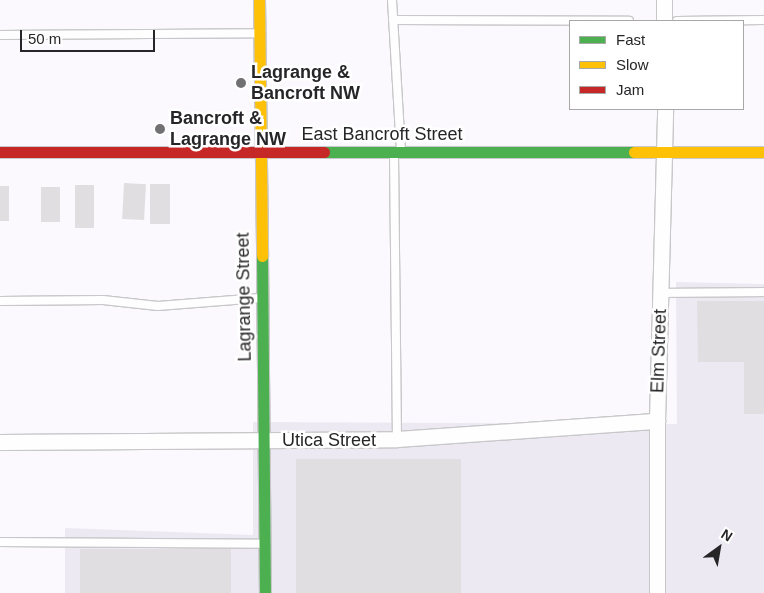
<!DOCTYPE html>
<style>
body{margin:0}
#map{position:relative;width:764px;height:593px;overflow:hidden;background:#fbf9fd;font-family:Arial,sans-serif}
div>[style]{position:absolute}
.built>*{inset:0;background:#ece9f2}
.building>*{inset:0;background:#e0dee1;transform-origin:0 0}
.roads{filter:drop-shadow(1px 0 #c8c8ca) drop-shadow(-1px 0 #c8c8ca) drop-shadow(0 1px #c8c8ca) drop-shadow(0 -1px #c8c8ca)}
.lane>*{height:8px;margin:-4px;padding:0 4px;transform-origin:4px;border-radius:4px;background:#fefeff}
.street>*{height:15px;margin:-7.5px;padding:0 7.5px;transform-origin:7.5px;border-radius:7.5px;background:#fefeff}
.fast>*{height:11px;margin:-5.5px;padding:0 5.5px;transform-origin:5.5px;border-radius:5.5px;background:#4caf50}
.slow>*{height:11px;margin:-5.5px;padding:0 5.5px;transform-origin:5.5px;border-radius:5.5px;background:#ffc107}
.jam>*{height:11px;margin:-5.5px;padding:0 5.5px;transform-origin:5.5px;border-radius:5.5px;background:#c62828}
.dots>*{width:14px;height:14px;translate:-50% -50%;box-sizing:border-box;border:2px solid #fff;border-radius:50%}
span{translate:-50% -50%;white-space:nowrap;text-align:center;line-height:1.15;-webkit-text-stroke:5px #fff;paint-order:stroke}
.poi-label{font-size:18px;color:#262628;font-weight:700}
.left{translate:0 -50%;text-align:left}
.street-label{font-size:18px;color:#262628}
.legend{position:absolute;left:569px;top:20px;width:175px;height:90px;box-sizing:border-box;background:#fff;border:1px solid #a8a8a9;margin:0;padding:6px 9px;list-style:none;font-size:15px;color:#262628}
.legend li{display:flex;align-items:center;gap:10px;height:25px}
.legend b{width:25px;border:1px solid #a8a8a9}
.north{position:absolute;left:694px;top:523px;width:50px;height:50px;-webkit-text-stroke:4px #fff;paint-order:stroke;rotate:32deg;font-size:14px;font-weight:700;line-height:20px;text-align:center;color:#262628}
.north::after{content:'';display:block;margin:auto;width:18px;height:22px;background:#262628;clip-path:polygon(50% 0,100% 100%,50% 72%,0 100%)}
.scale{position:absolute;left:20px;top:30px;width:135px;height:22px;box-sizing:border-box;border:2px solid #262628;border-top:0;padding-left:6px;font-size:15px;line-height:18px;white-space:nowrap;color:#262628;-webkit-text-stroke:4px #fff;paint-order:stroke}
</style>
<div id="map">
<div class="built">
<div style="clip-path:polygon(676px 282px,764px 284px,764px 593px,65px 593px,65px 528px,253px 535px,253px 422px,677px 424px)"></div>
</div>
<div class="building">
<div style="left:124px;top:183px;width:22px;height:36px;rotate:3deg"></div>
<div style="left:150px;top:184px;width:20px;height:40px"></div>
<div style="left:75px;top:185px;width:19px;height:43px"></div>
<div style="left:0;top:186px;width:9px;height:35px"></div>
<div style="left:41px;top:187px;width:19px;height:35px"></div>
<div style="clip-path:polygon(697px 301px,764px 301px,764px 414px,744px 414px,744px 362px,698px 362px)"></div>
<div style="left:296px;top:459px;width:165px;height:134px"></div>
<div style="left:80px;top:549px;width:151px;height:44px"></div>
</div>
<div class="roads">
<div class="lane">
<div style="left:392px;top:0;width:150px;rotate:86.6deg"></div>
<div style="left:393px;top:20px;width:236px;rotate:0.2deg"></div>
<div style="left:677px;top:21px;width:87px;rotate:-0.7deg"></div>
<div style="left:0;top:35px;width:258px;rotate:-0.4deg"></div>
<div style="left:394px;top:154px;width:285px;rotate:89.4deg"></div>
<div style="left:661px;top:293px;width:103px;rotate:-0.6deg"></div>
<div style="left:0;top:301px;width:103px;rotate:-0.6deg"></div>
<div style="left:103px;top:300px;width:55px;rotate:6.2deg"></div>
<div style="left:158px;top:306px;width:102px;rotate:-4.5deg"></div>
<div style="left:0;top:542px;width:263px;rotate:0.4deg"></div>
</div>
<div class="street">
<div style="left:664px;top:0;width:21px;rotate:90deg"></div>
<div style="left:0;top:442px;width:397px;rotate:-0.4deg"></div>
<div style="left:397px;top:439px;width:261px;rotate:-4deg"></div>
<div style="left:657px;top:593px;width:172px;rotate:-90deg"></div>
<div style="left:657px;top:421px;width:312px;rotate:-88.5deg"></div>
</div>
<div class="fast">
<div style="left:324px;top:152px;width:310px"></div>
<div style="left:262px;top:256px;width:337px;rotate:89.5deg"></div>
</div>
<div class="slow">
<div style="left:259px;top:0;width:256px;rotate:89.3deg"></div>
<div style="left:634px;top:152px;width:130px"></div>
</div>
<div class="jam">
<div style="left:0;top:152px;width:324px"></div>
</div>
</div>
<div class="dots">
<div style="left:241px;top:83px;background:#717073"></div>
<div style="left:160px;top:129px;background:#717073"></div>
</div>
<div class="poi-label">
<span class="left" style="left:251px;top:83px">Lagrange &amp;<br>Bancroft NW</span>
<span class="left" style="left:170px;top:129px">Bancroft &amp;<br>Lagrange NW</span>
</div>
<div class="street-label">
<span style="left:382px;top:134px">East Bancroft Street</span>
<span style="left:244px;top:297px;rotate:-91deg">Lagrange Street</span>
<span style="left:659px;top:351px;rotate:-88deg">Elm Street</span>
<span style="left:329px;top:440px">Utica Street</span>
</div>
<ul class="legend">
<li><b style="height:6px;background:#4caf50"></b>Fast</li>
<li><b style="height:6px;background:#ffc107"></b>Slow</li>
<li><b style="height:6px;background:#c62828"></b>Jam</li>
</ul>
<div class="north">N</div>
<div class="scale">50 m</div>
</div>
